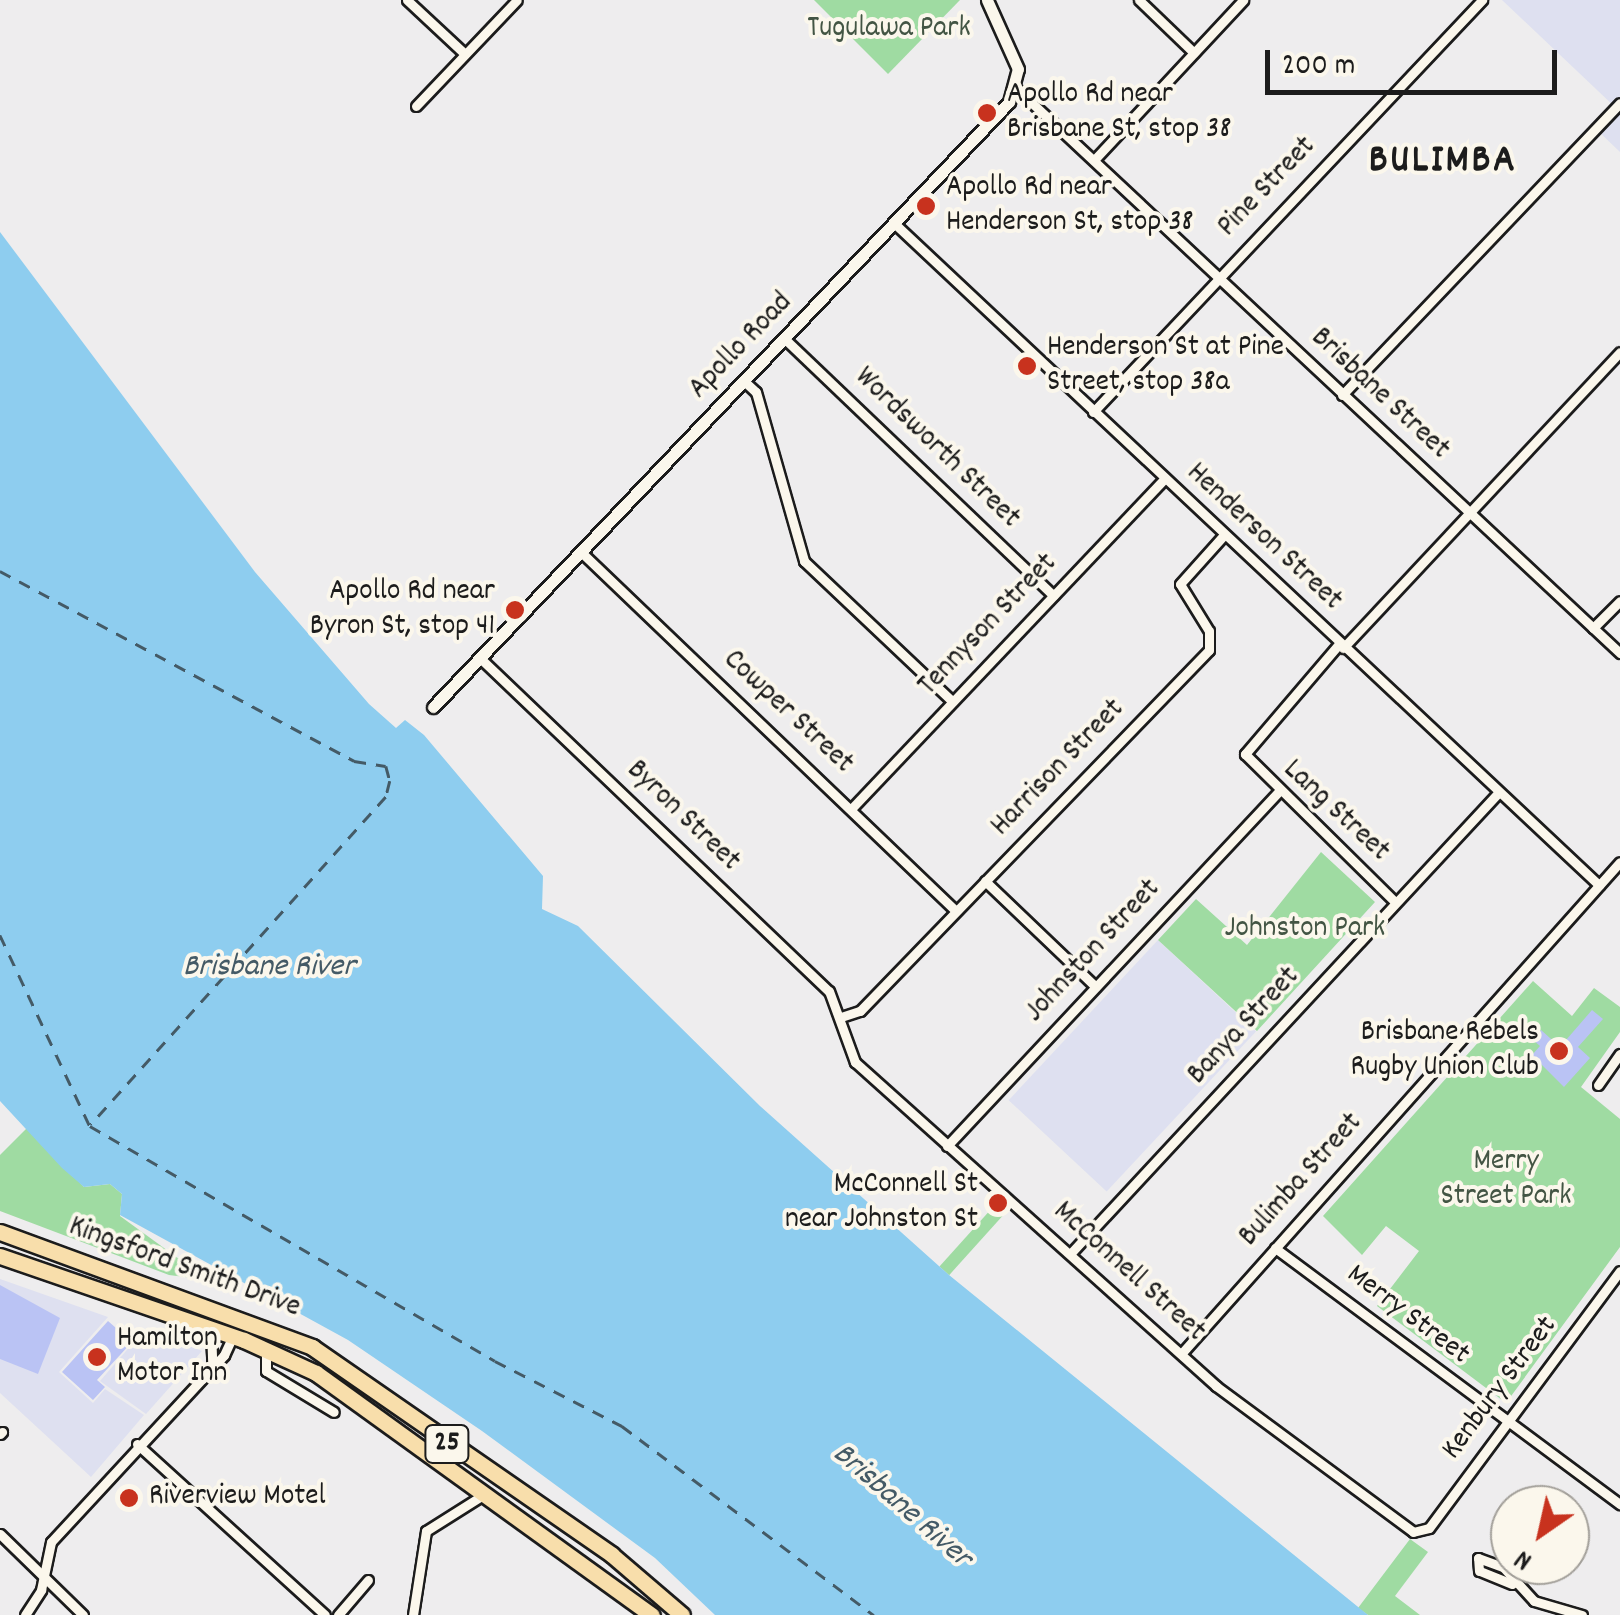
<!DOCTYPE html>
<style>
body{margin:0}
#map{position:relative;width:1620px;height:1615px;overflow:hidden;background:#eeedee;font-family:Dekko,sans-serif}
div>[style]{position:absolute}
.built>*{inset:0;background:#dee0f0;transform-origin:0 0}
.green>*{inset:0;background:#9fdba2;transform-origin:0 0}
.water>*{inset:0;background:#8ecdef}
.ferry>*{height:2.5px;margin-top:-1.25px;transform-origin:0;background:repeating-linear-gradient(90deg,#445a66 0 12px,transparent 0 22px)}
.building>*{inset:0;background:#bac3f4}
.roads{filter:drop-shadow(2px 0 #1c1c1c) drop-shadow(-2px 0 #1c1c1c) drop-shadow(0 2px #1c1c1c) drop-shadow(0 -2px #1c1c1c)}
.minor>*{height:9px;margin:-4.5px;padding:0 4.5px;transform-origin:4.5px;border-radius:4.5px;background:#fbf7ec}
.tertiary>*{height:11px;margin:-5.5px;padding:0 5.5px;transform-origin:5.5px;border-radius:5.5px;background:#fbf7ec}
.trunk>*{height:15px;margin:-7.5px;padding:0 7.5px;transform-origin:7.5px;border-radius:7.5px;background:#f8deab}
.dots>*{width:28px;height:28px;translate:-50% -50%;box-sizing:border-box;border:5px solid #fbf7ec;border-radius:50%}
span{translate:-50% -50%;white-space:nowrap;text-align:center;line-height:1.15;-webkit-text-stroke:8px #fbf7ec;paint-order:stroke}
.shield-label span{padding:2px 8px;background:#fbf7ec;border:2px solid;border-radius:8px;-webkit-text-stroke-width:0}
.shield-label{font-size:28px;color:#1c1c1c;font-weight:700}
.park-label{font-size:30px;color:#435544}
.poi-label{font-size:30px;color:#1c1c1c}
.left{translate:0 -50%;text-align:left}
.right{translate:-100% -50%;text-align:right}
.street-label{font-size:30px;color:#1c1c1c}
.water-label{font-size:32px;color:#445a66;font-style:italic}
.district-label{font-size:40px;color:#1c1c1c;font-weight:700;letter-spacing:2.5px}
.north{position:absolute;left:1490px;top:1485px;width:100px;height:100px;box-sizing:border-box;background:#fbf7ec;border:2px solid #a29f99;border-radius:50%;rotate:214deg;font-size:28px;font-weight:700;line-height:40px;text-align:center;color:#1c1c1c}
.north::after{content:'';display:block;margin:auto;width:35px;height:45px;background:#c8321e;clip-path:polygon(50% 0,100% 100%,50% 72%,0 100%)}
.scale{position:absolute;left:1265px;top:50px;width:292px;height:45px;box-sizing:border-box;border:5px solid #1c1c1c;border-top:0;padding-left:12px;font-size:30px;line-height:35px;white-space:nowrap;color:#1c1c1c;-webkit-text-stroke:8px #fbf7ec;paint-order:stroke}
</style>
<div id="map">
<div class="built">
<div style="clip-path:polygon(1502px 0,1620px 0,1620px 152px,1596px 129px,1616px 108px)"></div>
<div style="left:1158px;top:940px;width:134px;height:219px;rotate:43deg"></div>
<div style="clip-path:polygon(0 1279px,108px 1317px,59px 1372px,93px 1403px,105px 1389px,144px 1415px,91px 1477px,0 1393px)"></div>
<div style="clip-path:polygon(145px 1329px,202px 1351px,146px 1414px,100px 1381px)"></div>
</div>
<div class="green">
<div style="clip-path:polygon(814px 0,960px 0,888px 74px)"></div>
<div style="clip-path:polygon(1321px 852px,1375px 902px,1257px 1031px,1158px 940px,1196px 899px,1247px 945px)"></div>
<div style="clip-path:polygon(1533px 981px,1572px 1016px,1594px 988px,1620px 1007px,1620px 1032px,1581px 1087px,1620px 1119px,1620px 1247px,1506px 1403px,1377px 1306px,1419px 1251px,1386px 1226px,1362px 1255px,1323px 1216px)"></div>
<div style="clip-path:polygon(27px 1128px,84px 1187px,110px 1184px,122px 1194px,120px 1216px,208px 1280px,169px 1275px,0 1211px,0 1155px)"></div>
<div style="left:993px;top:1207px;width:13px;height:80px;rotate:42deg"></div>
<div style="clip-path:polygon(1410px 1539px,1428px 1552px,1395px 1596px,1420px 1615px,1368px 1615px,1358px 1608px)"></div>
</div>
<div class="water">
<div style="clip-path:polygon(0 232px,255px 572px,369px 704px,396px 728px,405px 720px,424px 735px,543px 876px,542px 909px,578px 926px,760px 1106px,949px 1275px,1368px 1615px,715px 1615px,655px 1558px,482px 1431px,348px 1340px,120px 1215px,122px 1194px,110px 1184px,84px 1187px,62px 1168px,0 1101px)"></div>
</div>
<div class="ferry">
<div style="left:0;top:571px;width:402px;rotate:28.2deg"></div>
<div style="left:354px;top:761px;width:32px;rotate:9deg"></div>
<div style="left:386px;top:766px;width:16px;rotate:75deg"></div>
<div style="left:390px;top:781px;width:16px;rotate:104deg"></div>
<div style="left:386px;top:797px;width:441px;rotate:132deg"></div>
<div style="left:0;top:935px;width:211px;rotate:64.8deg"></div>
<div style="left:90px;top:1126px;width:468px;rotate:30.1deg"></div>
<div style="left:495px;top:1361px;width:143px;rotate:27.1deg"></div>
<div style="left:622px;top:1426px;width:315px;rotate:36.9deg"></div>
</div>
<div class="building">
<div style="clip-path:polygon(1592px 1010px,1603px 1019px,1578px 1047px,1590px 1058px,1564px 1087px,1532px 1055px,1540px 1046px,1532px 1039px,1541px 1030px,1560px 1047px)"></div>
<div style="clip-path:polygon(0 1285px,60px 1318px,38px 1374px,0 1359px)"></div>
<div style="clip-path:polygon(108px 1321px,132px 1342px,97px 1380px,105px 1387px,93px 1400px,62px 1372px)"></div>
</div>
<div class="roads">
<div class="minor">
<div style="left:407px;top:0;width:79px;rotate:43deg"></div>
<div style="left:1139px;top:0;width:76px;rotate:43.9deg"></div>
<div style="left:1017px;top:89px;width:826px;rotate:43.09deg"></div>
<div style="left:416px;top:106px;width:146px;rotate:-46.4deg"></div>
<div style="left:1094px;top:160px;width:219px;rotate:-47deg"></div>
<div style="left:895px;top:224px;width:966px;rotate:43.2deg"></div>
<div style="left:785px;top:339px;width:371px;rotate:43.7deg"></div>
<div style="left:744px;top:381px;width:16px;rotate:43deg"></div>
<div style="left:756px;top:392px;width:176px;rotate:74.1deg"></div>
<div style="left:804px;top:561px;width:204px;rotate:43.4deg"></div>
<div style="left:1342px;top:395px;width:403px;rotate:-46.4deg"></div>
<div style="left:1093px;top:412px;width:567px;rotate:-46.64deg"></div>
<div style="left:581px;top:552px;width:519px;rotate:43.75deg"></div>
<div style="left:1593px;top:628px;width:38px;rotate:-45deg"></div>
<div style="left:1339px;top:644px;width:145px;rotate:130.5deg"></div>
<div style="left:1245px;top:754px;width:211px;rotate:44.6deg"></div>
<div style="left:1343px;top:648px;width:405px;rotate:-46.9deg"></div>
<div style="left:480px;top:658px;width:482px;rotate:43.7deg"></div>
<div style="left:829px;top:991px;width:76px;rotate:69.9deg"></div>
<div style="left:855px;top:1062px;width:485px;rotate:41.9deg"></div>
<div style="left:1216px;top:1386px;width:245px;rotate:36.5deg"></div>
<div style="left:1413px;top:1532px;width:16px;rotate:-14deg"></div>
<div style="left:1429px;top:1528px;width:320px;rotate:-53.4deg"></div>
<div style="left:852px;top:808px;width:453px;rotate:-46.5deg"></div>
<div style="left:985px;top:881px;width:153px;rotate:43.7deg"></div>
<div style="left:841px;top:1017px;width:20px;rotate:-18deg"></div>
<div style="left:860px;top:1011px;width:502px;rotate:-45.97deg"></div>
<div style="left:1209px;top:650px;width:19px;rotate:-90deg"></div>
<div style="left:1209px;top:631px;width:55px;rotate:-121.7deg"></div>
<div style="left:1180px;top:584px;width:66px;rotate:-48.1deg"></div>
<div style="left:1598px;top:1085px;width:38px;rotate:-55deg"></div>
<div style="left:947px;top:1146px;width:485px;rotate:-46.9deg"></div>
<div style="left:1275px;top:1248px;width:430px;rotate:36.6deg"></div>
<div style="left:1070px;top:1254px;width:630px;rotate:-47.12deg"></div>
<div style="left:211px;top:1328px;width:34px;rotate:88deg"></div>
<div style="left:266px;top:1348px;width:23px;rotate:90deg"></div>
<div style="left:266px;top:1371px;width:79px;rotate:31.1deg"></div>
<div style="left:1181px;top:1354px;width:659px;rotate:-48.26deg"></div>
<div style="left:0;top:1434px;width:3px;rotate:-45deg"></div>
<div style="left:137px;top:1444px;width:254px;rotate:42.3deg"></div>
<div style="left:0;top:1534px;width:116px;rotate:44.3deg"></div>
<div style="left:1512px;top:1584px;width:35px;rotate:-158deg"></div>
<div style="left:1479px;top:1571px;width:13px;rotate:-94deg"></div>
<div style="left:1478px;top:1558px;width:27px;rotate:20deg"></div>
<div style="left:1503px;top:1567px;width:46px;rotate:47.6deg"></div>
<div style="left:1534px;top:1601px;width:50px;rotate:16.3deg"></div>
<div style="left:25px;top:1615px;width:30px;rotate:-57deg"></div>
<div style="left:41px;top:1590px;width:49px;rotate:-78.2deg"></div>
<div style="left:51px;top:1542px;width:255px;rotate:-47.2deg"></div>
<div style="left:224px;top:1355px;width:21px;rotate:-65deg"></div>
<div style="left:338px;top:1615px;width:46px;rotate:-49.4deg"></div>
<div style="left:413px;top:1615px;width:85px;rotate:-81.2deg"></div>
<div style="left:426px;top:1531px;width:67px;rotate:-32.3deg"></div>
</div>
<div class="tertiary">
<div style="left:433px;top:707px;width:835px;rotate:-46.41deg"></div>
<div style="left:1009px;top:102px;width:34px;rotate:-75deg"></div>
<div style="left:1018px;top:69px;width:76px;rotate:-114.2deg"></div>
</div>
<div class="trunk">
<div style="left:0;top:1232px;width:333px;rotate:20.2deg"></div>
<div style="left:312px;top:1347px;width:365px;rotate:34.7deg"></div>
<div style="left:612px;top:1555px;width:92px;rotate:40.6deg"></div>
<div style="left:0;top:1256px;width:258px;rotate:19deg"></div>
<div style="left:244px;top:1340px;width:79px;rotate:24.6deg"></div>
<div style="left:316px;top:1373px;width:414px;rotate:35.8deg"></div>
</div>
</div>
<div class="dots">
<div style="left:987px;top:113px;background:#c8321e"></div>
<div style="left:926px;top:206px;background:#c8321e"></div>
<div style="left:1027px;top:366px;background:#c8321e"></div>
<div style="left:515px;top:610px;background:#c8321e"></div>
<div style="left:1559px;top:1051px;background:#c8321e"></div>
<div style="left:998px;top:1203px;background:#c8321e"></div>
<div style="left:97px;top:1357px;background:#c8321e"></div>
<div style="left:129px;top:1498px;background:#c8321e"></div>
</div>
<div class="shield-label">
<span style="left:447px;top:1444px">25</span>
</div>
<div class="park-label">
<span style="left:889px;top:30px">Tugulawa Park</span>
<span style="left:1305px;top:930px">Johnston Park</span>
<span style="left:1506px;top:1180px">Merry<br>Street Park</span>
</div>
<div class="poi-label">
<span class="left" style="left:1007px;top:113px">Apollo Rd near<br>Brisbane St, stop 38</span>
<span class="left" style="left:946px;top:206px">Apollo Rd near<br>Henderson St, stop 38</span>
<span class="left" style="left:1047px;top:366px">Henderson St at Pine<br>Street, stop 38a</span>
<span class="right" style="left:495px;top:610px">Apollo Rd near<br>Byron St, stop 41</span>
<span class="right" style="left:1539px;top:1051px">Brisbane Rebels<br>Rugby Union Club</span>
<span class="right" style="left:978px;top:1203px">McConnell St<br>near Johnston St</span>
<span class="left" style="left:117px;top:1357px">Hamilton<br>Motor Inn</span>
<span class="left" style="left:149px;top:1498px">Riverview Motel</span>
</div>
<div class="street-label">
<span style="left:1268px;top:188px;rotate:-46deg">Pine Street</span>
<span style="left:742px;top:347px;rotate:-46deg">Apollo Road</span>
<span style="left:1379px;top:395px;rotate:43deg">Brisbane Street</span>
<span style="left:936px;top:449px;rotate:44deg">Wordsworth Street</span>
<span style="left:1263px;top:538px;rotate:43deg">Henderson Street</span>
<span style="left:989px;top:626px;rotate:-46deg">Tennyson Street</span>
<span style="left:787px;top:713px;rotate:43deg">Cowper Street</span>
<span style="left:1059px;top:769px;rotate:-46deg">Harrison Street</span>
<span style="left:1335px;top:812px;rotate:43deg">Lang Street</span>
<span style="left:682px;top:817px;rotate:44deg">Byron Street</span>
<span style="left:1094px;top:952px;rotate:-47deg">Johnston Street</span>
<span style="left:1245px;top:1027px;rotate:-47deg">Banya Street</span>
<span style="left:1302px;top:1181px;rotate:-48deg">Bulimba Street</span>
<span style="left:184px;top:1269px;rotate:20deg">Kingsford Smith Drive</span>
<span style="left:1128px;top:1273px;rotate:42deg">McConnell Street</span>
<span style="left:1407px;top:1316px;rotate:37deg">Merry Street</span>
<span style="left:1501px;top:1389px;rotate:-53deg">Kenbury Street</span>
</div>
<div class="water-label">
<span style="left:269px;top:968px">Brisbane River</span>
<span style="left:901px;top:1507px;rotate:41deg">Brisbane River</span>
</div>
<div class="district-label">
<span style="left:1443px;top:163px">BULIMBA</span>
</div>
<div class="north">N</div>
<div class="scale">200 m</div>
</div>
